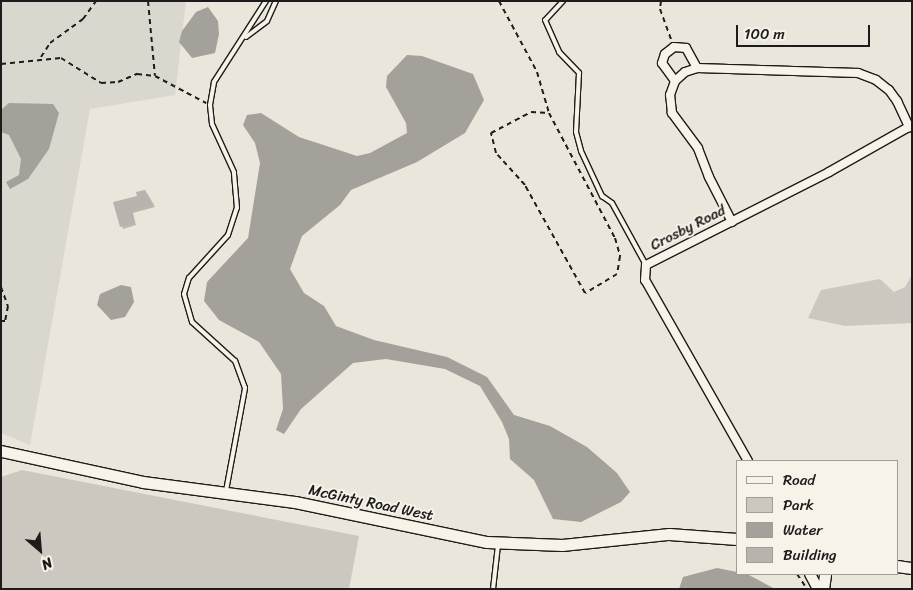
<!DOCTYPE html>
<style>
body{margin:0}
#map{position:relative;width:913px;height:590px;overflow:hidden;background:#eae6dc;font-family:Sriracha,sans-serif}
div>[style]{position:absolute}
.built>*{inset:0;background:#dad7ce}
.green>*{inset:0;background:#ccc8c0}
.water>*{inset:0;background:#a3a19a}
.shadow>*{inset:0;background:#0003}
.building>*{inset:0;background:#b6b4ac}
.path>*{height:2px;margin-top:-1px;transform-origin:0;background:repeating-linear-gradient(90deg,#1c1c1c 0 5px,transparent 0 9px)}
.roads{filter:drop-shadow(1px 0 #1c1c1c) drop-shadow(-1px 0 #1c1c1c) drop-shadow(0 1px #1c1c1c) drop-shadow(0 -1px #1c1c1c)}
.service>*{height:4px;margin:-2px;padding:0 2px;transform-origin:2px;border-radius:2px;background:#f7f3e8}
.minor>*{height:8px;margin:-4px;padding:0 4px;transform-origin:4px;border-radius:4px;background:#f7f3e8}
.tertiary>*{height:10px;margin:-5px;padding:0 5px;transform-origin:5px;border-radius:5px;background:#f7f3e8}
.secondary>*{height:11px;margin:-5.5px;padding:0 5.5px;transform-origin:5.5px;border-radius:5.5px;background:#f7f3e8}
span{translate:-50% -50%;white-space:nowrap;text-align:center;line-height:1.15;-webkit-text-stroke:4px #f7f3e8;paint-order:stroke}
.street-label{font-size:15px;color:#1c1c1c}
.frame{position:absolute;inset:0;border:2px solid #1c1c1c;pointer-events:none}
.legend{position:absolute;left:736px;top:460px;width:162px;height:115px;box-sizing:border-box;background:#f7f3e8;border:1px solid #9f9d96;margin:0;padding:6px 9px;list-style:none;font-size:15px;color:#1c1c1c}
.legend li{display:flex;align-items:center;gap:10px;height:25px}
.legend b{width:25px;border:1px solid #9f9d96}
.north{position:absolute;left:15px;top:525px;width:50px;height:50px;-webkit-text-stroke:4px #f7f3e8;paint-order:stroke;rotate:153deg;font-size:14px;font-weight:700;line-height:20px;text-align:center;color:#1c1c1c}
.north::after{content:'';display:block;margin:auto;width:18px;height:22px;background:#1c1c1c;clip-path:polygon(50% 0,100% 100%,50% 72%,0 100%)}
.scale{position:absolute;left:736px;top:25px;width:134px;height:22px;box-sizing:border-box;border:2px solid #1c1c1c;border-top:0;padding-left:6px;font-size:15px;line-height:18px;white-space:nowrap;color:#1c1c1c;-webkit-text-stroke:4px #f7f3e8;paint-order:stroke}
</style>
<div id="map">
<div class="built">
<div style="clip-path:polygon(1px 1px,186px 1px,175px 95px,90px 109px,30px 445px,1px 433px)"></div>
</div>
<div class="green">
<div style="clip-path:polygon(912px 275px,912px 323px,845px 326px,808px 318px,821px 290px,880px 279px,894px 292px,905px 287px)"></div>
<div style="clip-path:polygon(22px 470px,359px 536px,349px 589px,1px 589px,1px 477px)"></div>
</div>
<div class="water">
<div style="clip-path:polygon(208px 7px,218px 21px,219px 34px,215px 53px,192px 58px,179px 42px,182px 31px,196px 12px)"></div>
<div style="clip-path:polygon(407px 55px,422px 56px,473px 74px,484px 100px,465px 133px,417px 162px,351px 190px,340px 205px,302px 236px,290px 269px,304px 293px,324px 306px,336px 326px,374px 340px,447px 357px,487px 377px,514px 415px,550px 426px,587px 447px,617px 473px,630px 492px,621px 502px,581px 522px,553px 519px,534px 480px,510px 459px,509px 439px,502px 422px,480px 386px,445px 369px,386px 359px,353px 363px,301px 409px,284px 434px,276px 430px,283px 409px,281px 374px,259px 342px,219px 320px,204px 301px,207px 282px,248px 238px,260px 163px,255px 143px,243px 125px,247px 115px,261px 113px,299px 137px,357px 156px,370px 153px,407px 133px,406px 123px,386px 87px,387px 76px)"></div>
<div style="clip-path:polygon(9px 103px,53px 104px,59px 113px,49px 149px,28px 179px,10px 189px,6px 182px,19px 175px,21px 159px,9px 135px,1px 132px,1px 110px)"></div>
<div style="clip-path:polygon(121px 285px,131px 287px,134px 302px,125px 317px,111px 320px,97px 305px,100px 294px)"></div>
<div style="clip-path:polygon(717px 568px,747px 574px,775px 589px,679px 589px,683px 577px)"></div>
</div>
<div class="shadow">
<div style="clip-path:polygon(145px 191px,155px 207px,133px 213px,136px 225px,123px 229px,114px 203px,138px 196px)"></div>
</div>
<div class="building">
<div style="clip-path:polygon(145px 190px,154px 205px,132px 211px,135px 223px,120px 227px,113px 202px,137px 196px,136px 192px)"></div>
</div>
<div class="path">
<div style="left:148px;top:1px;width:75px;rotate:84.7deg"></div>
<div style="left:499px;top:1px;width:81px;rotate:61.8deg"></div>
<div style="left:537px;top:72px;width:43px;rotate:73.7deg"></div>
<div style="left:549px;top:113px;width:141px;rotate:62.2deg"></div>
<div style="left:615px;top:238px;width:19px;rotate:74deg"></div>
<div style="left:620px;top:256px;width:18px;rotate:99deg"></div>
<div style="left:617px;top:274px;width:37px;rotate:149deg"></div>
<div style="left:585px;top:293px;width:124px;rotate:-119.1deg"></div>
<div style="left:525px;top:185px;width:43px;rotate:-132.2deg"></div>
<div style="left:496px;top:153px;width:21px;rotate:-104deg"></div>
<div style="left:491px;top:133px;width:45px;rotate:-27.7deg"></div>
<div style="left:531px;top:112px;width:18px;rotate:3deg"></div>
<div style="left:661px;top:1px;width:8px;rotate:97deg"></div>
<div style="left:660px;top:9px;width:32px;rotate:70deg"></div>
<div style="left:41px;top:57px;width:17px;rotate:-57deg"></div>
<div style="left:50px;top:43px;width:41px;rotate:-36deg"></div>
<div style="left:83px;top:19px;width:22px;rotate:-54deg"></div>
<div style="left:1px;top:64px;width:60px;rotate:-5.7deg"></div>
<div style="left:61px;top:58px;width:47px;rotate:32deg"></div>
<div style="left:101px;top:83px;width:17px;rotate:-3deg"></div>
<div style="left:118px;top:82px;width:21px;rotate:-23deg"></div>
<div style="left:137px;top:74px;width:18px;rotate:6deg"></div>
<div style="left:155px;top:76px;width:58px;rotate:27.9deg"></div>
<div style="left:1px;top:287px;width:20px;rotate:70deg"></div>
<div style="left:8px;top:306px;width:15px;rotate:101deg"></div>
<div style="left:5px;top:321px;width:4px;rotate:180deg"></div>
<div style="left:797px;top:574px;width:14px;rotate:56deg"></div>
</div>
<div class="roads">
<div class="service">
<div style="left:563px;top:1px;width:26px;rotate:133deg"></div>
<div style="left:545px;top:20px;width:35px;rotate:66deg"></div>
<div style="left:559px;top:52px;width:29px;rotate:46deg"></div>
<div style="left:579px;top:73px;width:59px;rotate:92.9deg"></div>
<div style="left:576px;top:132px;width:20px;rotate:75deg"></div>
<div style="left:581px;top:151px;width:50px;rotate:65deg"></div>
<div style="left:602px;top:196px;width:12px;rotate:35deg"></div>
<div style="left:612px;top:203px;width:71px;rotate:61.3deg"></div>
<div style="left:246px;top:37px;width:26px;rotate:-37deg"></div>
<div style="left:267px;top:21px;width:22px;rotate:-66deg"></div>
<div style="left:226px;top:491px;width:105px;rotate:-79.5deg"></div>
<div style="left:245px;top:388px;width:29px;rotate:-110deg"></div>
<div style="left:235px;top:361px;width:58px;rotate:-137.8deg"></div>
<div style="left:192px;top:322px;width:29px;rotate:-106deg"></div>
<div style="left:184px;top:294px;width:17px;rotate:-73deg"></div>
<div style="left:189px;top:278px;width:58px;rotate:-47.8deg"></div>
<div style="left:228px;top:235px;width:28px;rotate:-72deg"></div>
<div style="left:237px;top:208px;width:36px;rotate:-95deg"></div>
<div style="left:234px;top:172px;width:53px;rotate:-114.6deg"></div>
<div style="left:212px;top:124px;width:19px;rotate:-96deg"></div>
<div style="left:210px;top:105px;width:23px;rotate:-80deg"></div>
<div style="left:214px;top:82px;width:96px;rotate:-57.3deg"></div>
<div style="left:493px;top:589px;width:44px;rotate:-83.5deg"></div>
</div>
<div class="minor">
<div style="left:675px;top:81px;width:22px;rotate:-126deg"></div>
<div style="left:662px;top:63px;width:9px;rotate:-72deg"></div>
<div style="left:665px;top:54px;width:11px;rotate:-38deg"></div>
<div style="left:674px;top:47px;width:12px;rotate:5deg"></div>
<div style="left:686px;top:48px;width:23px;rotate:61deg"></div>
<div style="left:732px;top:222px;width:51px;rotate:-117.1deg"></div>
<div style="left:709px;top:177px;width:31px;rotate:-111deg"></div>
<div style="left:698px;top:148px;width:44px;rotate:-126.6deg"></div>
<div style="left:672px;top:113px;width:18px;rotate:-96deg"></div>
<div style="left:670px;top:95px;width:15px;rotate:-70deg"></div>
<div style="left:675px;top:81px;width:13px;rotate:-42deg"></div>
<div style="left:685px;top:72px;width:13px;rotate:-18deg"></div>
<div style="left:697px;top:68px;width:161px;rotate:1.8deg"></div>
<div style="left:858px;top:73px;width:19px;rotate:21deg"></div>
<div style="left:876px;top:80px;width:16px;rotate:38deg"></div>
<div style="left:889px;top:90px;width:14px;rotate:54deg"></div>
<div style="left:897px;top:101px;width:29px;rotate:65deg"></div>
<div style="left:748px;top:461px;width:208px;rotate:-119.6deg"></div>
<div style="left:645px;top:280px;width:15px;rotate:-86deg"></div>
<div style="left:646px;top:265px;width:205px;rotate:-26.9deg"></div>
<div style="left:829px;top:172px;width:95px;rotate:-29.5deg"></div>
</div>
<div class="tertiary">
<div style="left:810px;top:574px;width:17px;rotate:62deg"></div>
</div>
<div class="secondary">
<div style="left:1px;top:451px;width:145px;rotate:12.3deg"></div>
<div style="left:143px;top:482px;width:153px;rotate:7.5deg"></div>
<div style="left:295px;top:502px;width:196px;rotate:11.8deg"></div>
<div style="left:487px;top:542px;width:75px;rotate:2.3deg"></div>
<div style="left:562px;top:545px;width:108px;rotate:-5.9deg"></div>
<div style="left:669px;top:534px;width:68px;rotate:4.2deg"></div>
<div style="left:897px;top:566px;width:15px;rotate:8deg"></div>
<div style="left:823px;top:589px;width:15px;rotate:-82deg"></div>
</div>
</div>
<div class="street-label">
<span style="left:688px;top:228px;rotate:-27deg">Crosby Road</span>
<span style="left:371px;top:503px;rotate:12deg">McGinty Road West</span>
</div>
<div class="frame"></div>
<ul class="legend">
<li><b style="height:6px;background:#f7f3e8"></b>Road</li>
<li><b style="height:14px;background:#ccc8c0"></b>Park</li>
<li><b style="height:14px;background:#a3a19a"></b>Water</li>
<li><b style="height:14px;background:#b6b4ac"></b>Building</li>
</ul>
<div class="north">N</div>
<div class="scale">100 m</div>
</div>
